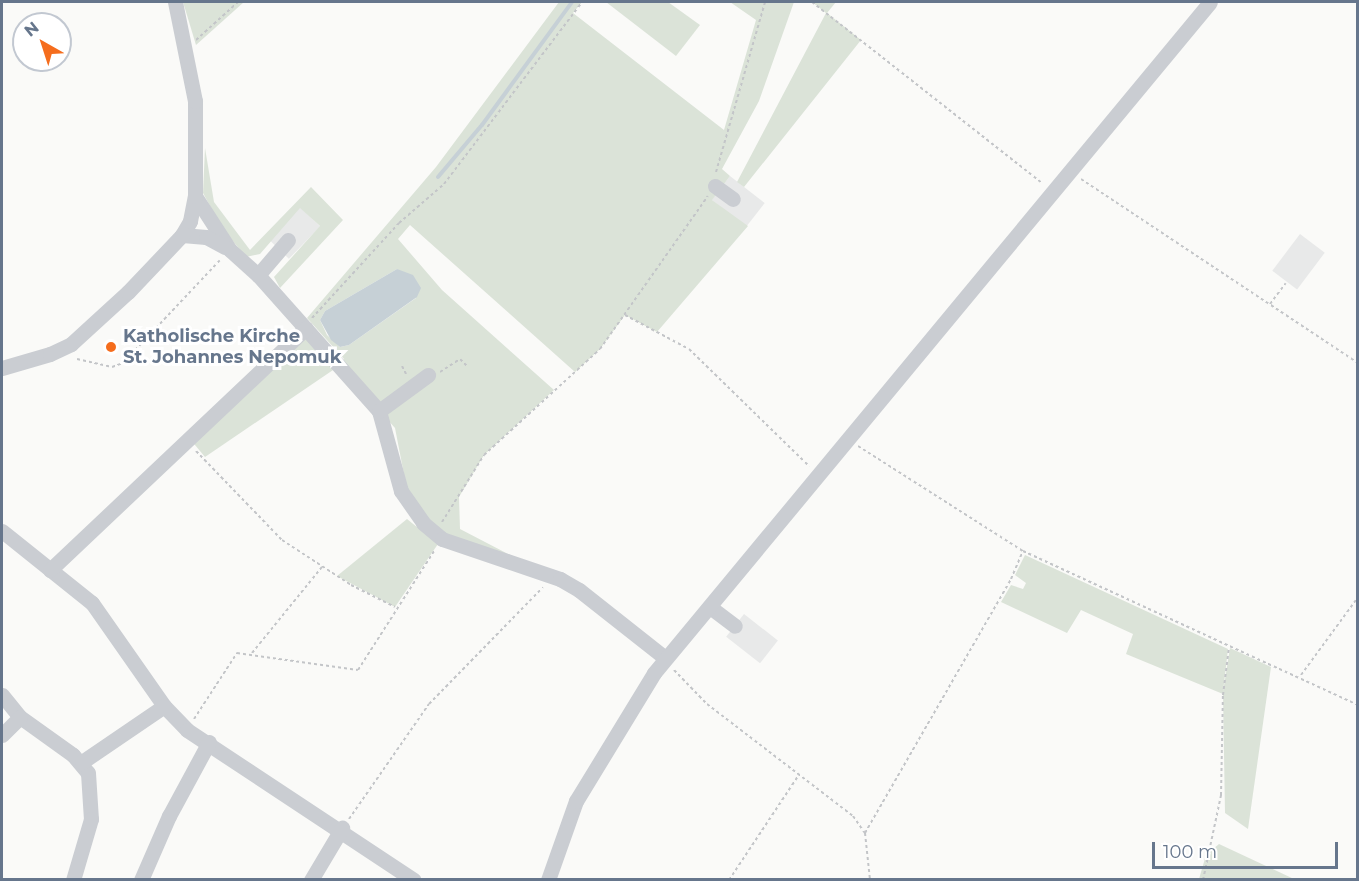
<!DOCTYPE html>
<style>
body{margin:0}
#map{position:relative;width:1359px;height:881px;overflow:hidden;background:#fafaf8;font-family:Montserrat,sans-serif}
div>[style]{position:absolute}
.built>*{inset:0;background:#e8e9e9;transform-origin:0 0}
.green>*{inset:0;background:#dbe3d8}
.water>*{inset:0;background:#c6d0d6}
.stream>*{height:4px;margin:-2px;padding:0 2px;transform-origin:2px;border-radius:2px;background:#c6d0d6}
.path>*{height:2px;margin-top:-1px;transform-origin:0;background:repeating-linear-gradient(90deg,#c3c5c8 0 3px,transparent 0 6px)}
.minor>*{height:15px;margin:-7.5px;padding:0 7.5px;transform-origin:7.5px;border-radius:7.5px;background:#cacdd2}
.dots>*{width:16px;height:16px;translate:-50% -50%;box-sizing:border-box;border:3px solid #fff;border-radius:50%}
span{translate:-50% -50%;white-space:nowrap;text-align:center;line-height:1.15;-webkit-text-stroke:6px #fff;paint-order:stroke}
.poi-label{font-size:18px;color:#66768c;font-weight:700}
.left{translate:0 -50%;text-align:left}
.frame{position:absolute;inset:0;border:3px solid #66768c;pointer-events:none}
.north{position:absolute;left:12px;top:12px;width:60px;height:60px;box-sizing:border-box;background:#fff;border:2px solid #c2c8d1;border-radius:50%;rotate:321deg;font-size:16px;font-weight:700;line-height:24px;text-align:center;color:#66768c}
.north::after{content:'';display:block;margin:auto;width:21px;height:27px;background:#f56d1d;clip-path:polygon(50% 0,100% 100%,50% 72%,0 100%)}
.scale{position:absolute;left:1152px;top:842px;width:186px;height:27px;box-sizing:border-box;border:3px solid #66768c;border-top:0;padding-left:8px;font-size:18px;line-height:21px;white-space:nowrap;color:#66768c;-webkit-text-stroke:4px #fff;paint-order:stroke}
</style>
<div id="map">
<div class="built">
<div style="left:730px;top:176px;width:44px;height:30px;rotate:38deg"></div>
<div style="left:300px;top:207px;width:28px;height:45px;rotate:44deg"></div>
<div style="left:1300px;top:234px;width:31px;height:46px;rotate:37deg"></div>
<div style="left:744px;top:614px;width:43px;height:29px;rotate:38deg"></div>
</div>
<div class="green">
<div style="clip-path:polygon(183px 2px,244px 2px,196px 45px)"></div>
<div style="clip-path:polygon(evenodd,559px 2px,582px 2px,573px 13px,724px 130px,756px 20px,730px 2px,794px 2px,759px 101px,722px 169px,730px 176px,712px 200px,748px 226px,657px 332px,625px 315px,600px 349px,575px 372px,410px 225px,398px 239px,442px 290px,554px 390px,484px 455px,459px 497px,460px 529px,516px 558px,444px 533px,425px 519px,408px 495px,395px 428px,338px 364px,344px 359px,307px 318px,436px 167px,559px 2px,397px 269px,416px 298px,349px 345px,340px 347px,327px 335px,320px 320px,325px 311px,397px 269px)"></div>
<div style="clip-path:polygon(606px 2px,668px 2px,700px 25px,676px 56px)"></div>
<div style="clip-path:polygon(812px 2px,836px 2px,827px 13px,861px 40px,744px 187px,737px 182px,826px 13px)"></div>
<div style="clip-path:polygon(205px 148px,214px 202px,250px 250px,311px 187px,343px 220px,280px 288px,274px 277px,320px 226px,300px 208px,260px 254px,246px 257px,222px 228px,203px 193px)"></div>
<div style="clip-path:polygon(305px 332px,336px 368px,205px 457px,190px 439px)"></div>
<div style="clip-path:polygon(407px 519px,438px 544px,395px 607px,337px 576px)"></div>
<div style="clip-path:polygon(1025px 555px,1228px 649px,1223px 692px,1230px 648px,1271px 667px,1248px 829px,1225px 813px,1223px 694px,1126px 654px,1133px 634px,1081px 610px,1067px 633px,1001px 602px,1011px 585px,1023px 589px,1026px 583px,1015px 575px)"></div>
<div style="clip-path:polygon(1219px 844px,1294px 879px,1199px 879px,1206px 855px)"></div>
</div>
<div class="water">
<div style="clip-path:polygon(397px 269px,413px 275px,421px 288px,417px 297px,349px 345px,340px 347px,331px 340px,320px 320px,325px 311px)"></div>
</div>
<div class="stream">
<div style="left:438px;top:177px;width:68px;rotate:-49.8deg"></div>
<div style="left:482px;top:125px;width:152px;rotate:-53.8deg"></div>
</div>
<div class="path">
<div style="left:812px;top:2px;width:293px;rotate:38.2deg"></div>
<div style="left:196px;top:40px;width:57px;rotate:-42.1deg"></div>
<div style="left:716px;top:172px;width:177px;rotate:-73.9deg"></div>
<div style="left:1081px;top:179px;width:333px;rotate:33.6deg"></div>
<div style="left:1270px;top:304px;width:26px;rotate:-53deg"></div>
<div style="left:625px;top:315px;width:72px;rotate:28deg"></div>
<div style="left:689px;top:349px;width:168px;rotate:44.3deg"></div>
<div style="left:312px;top:318px;width:129px;rotate:-47.5deg"></div>
<div style="left:399px;top:223px;width:60px;rotate:-40.9deg"></div>
<div style="left:444px;top:184px;width:228px;rotate:-52.8deg"></div>
<div style="left:77px;top:359px;width:36px;rotate:13deg"></div>
<div style="left:112px;top:367px;width:12px;rotate:-20deg"></div>
<div style="left:123px;top:363px;width:141px;rotate:-46.7deg"></div>
<div style="left:402px;top:366px;width:9px;rotate:63deg"></div>
<div style="left:440px;top:372px;width:24px;rotate:-33deg"></div>
<div style="left:460px;top:359px;width:11px;rotate:45deg"></div>
<div style="left:858px;top:446px;width:196px;rotate:32.5deg"></div>
<div style="left:1023px;top:551px;width:369px;rotate:24.7deg"></div>
<div style="left:196px;top:451px;width:124px;rotate:46deg"></div>
<div style="left:282px;top:540px;width:82px;rotate:33.1deg"></div>
<div style="left:351px;top:585px;width:49px;rotate:26.6deg"></div>
<div style="left:442px;top:522px;width:79px;rotate:-57.9deg"></div>
<div style="left:484px;top:455px;width:157px;rotate:-42.4deg"></div>
<div style="left:600px;top:349px;width:187px;rotate:-54.8deg"></div>
<div style="left:252px;top:653px;width:111px;rotate:-50.9deg"></div>
<div style="left:674px;top:670px;width:47px;rotate:45.9deg"></div>
<div style="left:707px;top:704px;width:184px;rotate:37.5deg"></div>
<div style="left:853px;top:816px;width:21px;rotate:55deg"></div>
<div style="left:865px;top:833px;width:47px;rotate:83.9deg"></div>
<div style="left:1301px;top:675px;width:97px;rotate:-53.8deg"></div>
<div style="left:194px;top:719px;width:79px;rotate:-56.9deg"></div>
<div style="left:237px;top:653px;width:122px;rotate:8deg"></div>
<div style="left:358px;top:670px;width:141px;rotate:-57.4deg"></div>
<div style="left:349px;top:819px;width:140px;rotate:-55.2deg"></div>
<div style="left:429px;top:704px;width:163px;rotate:-45.7deg"></div>
<div style="left:865px;top:833px;width:293px;rotate:-60.1deg"></div>
<div style="left:1011px;top:579px;width:30px;rotate:-67deg"></div>
<div style="left:729px;top:880px;width:125px;rotate:-56.4deg"></div>
<div style="left:1203px;top:880px;width:87px;rotate:-78deg"></div>
<div style="left:1221px;top:795px;width:100px;rotate:-88.9deg"></div>
<div style="left:1223px;top:695px;width:48px;rotate:-82.9deg"></div>
</div>
<div class="minor">
<div style="left:715px;top:186px;width:22px;rotate:36deg"></div>
<div style="left:195px;top:196px;width:64px;rotate:57.1deg"></div>
<div style="left:230px;top:250px;width:38px;rotate:42deg"></div>
<div style="left:258px;top:275px;width:182px;rotate:48.3deg"></div>
<div style="left:379px;top:411px;width:83px;rotate:74.6deg"></div>
<div style="left:401px;top:491px;width:39px;rotate:55deg"></div>
<div style="left:423px;top:523px;width:25px;rotate:40deg"></div>
<div style="left:442px;top:539px;width:125px;rotate:18.7deg"></div>
<div style="left:560px;top:579px;width:22px;rotate:30deg"></div>
<div style="left:579px;top:590px;width:110px;rotate:38.3deg"></div>
<div style="left:182px;top:235px;width:24px;rotate:5deg"></div>
<div style="left:206px;top:237px;width:21px;rotate:28deg"></div>
<div style="left:258px;top:275px;width:46px;rotate:-49.4deg"></div>
<div style="left:2px;top:368px;width:50px;rotate:-16.3deg"></div>
<div style="left:50px;top:354px;width:23px;rotate:-25deg"></div>
<div style="left:71px;top:344px;width:77px;rotate:-42.4deg"></div>
<div style="left:128px;top:292px;width:79px;rotate:-46.5deg"></div>
<div style="left:182px;top:235px;width:16px;rotate:-60deg"></div>
<div style="left:190px;top:221px;width:25px;rotate:-79deg"></div>
<div style="left:195px;top:196px;width:95px;rotate:-90deg"></div>
<div style="left:195px;top:101px;width:101px;rotate:-101.4deg"></div>
<div style="left:379px;top:411px;width:61px;rotate:-36.3deg"></div>
<div style="left:2px;top:531px;width:115px;rotate:38.7deg"></div>
<div style="left:92px;top:603px;width:126px;rotate:55deg"></div>
<div style="left:164px;top:706px;width:33px;rotate:46deg"></div>
<div style="left:187px;top:730px;width:272px;rotate:33.5deg"></div>
<div style="left:50px;top:570px;width:352px;rotate:-43.4deg"></div>
<div style="left:710px;top:607px;width:31px;rotate:37deg"></div>
<div style="left:2px;top:695px;width:28px;rotate:51deg"></div>
<div style="left:20px;top:717px;width:65px;rotate:35.6deg"></div>
<div style="left:73px;top:755px;width:23px;rotate:50deg"></div>
<div style="left:88px;top:773px;width:46px;rotate:86.3deg"></div>
<div style="left:91px;top:819px;width:64px;rotate:106.4deg"></div>
<div style="left:2px;top:735px;width:25px;rotate:-45deg"></div>
<div style="left:82px;top:762px;width:99px;rotate:-34.3deg"></div>
<div style="left:141px;top:880px;width:70px;rotate:-66.4deg"></div>
<div style="left:169px;top:816px;width:84px;rotate:-61.6deg"></div>
<div style="left:311px;top:880px;width:61px;rotate:-59.2deg"></div>
<div style="left:548px;top:880px;width:84px;rotate:-70.5deg"></div>
<div style="left:576px;top:801px;width:150px;rotate:-58.6deg"></div>
<div style="left:654px;top:673px;width:871px;rotate:-50.35deg"></div>
</div>
<div class="dots">
<div style="left:111px;top:347px;background:#f56d1d"></div>
</div>
<div class="poi-label">
<span class="left" style="left:123px;top:347px">Katholische Kirche<br>St. Johannes Nepomuk</span>
</div>
<div class="frame"></div>
<div class="north">N</div>
<div class="scale">100 m</div>
</div>
